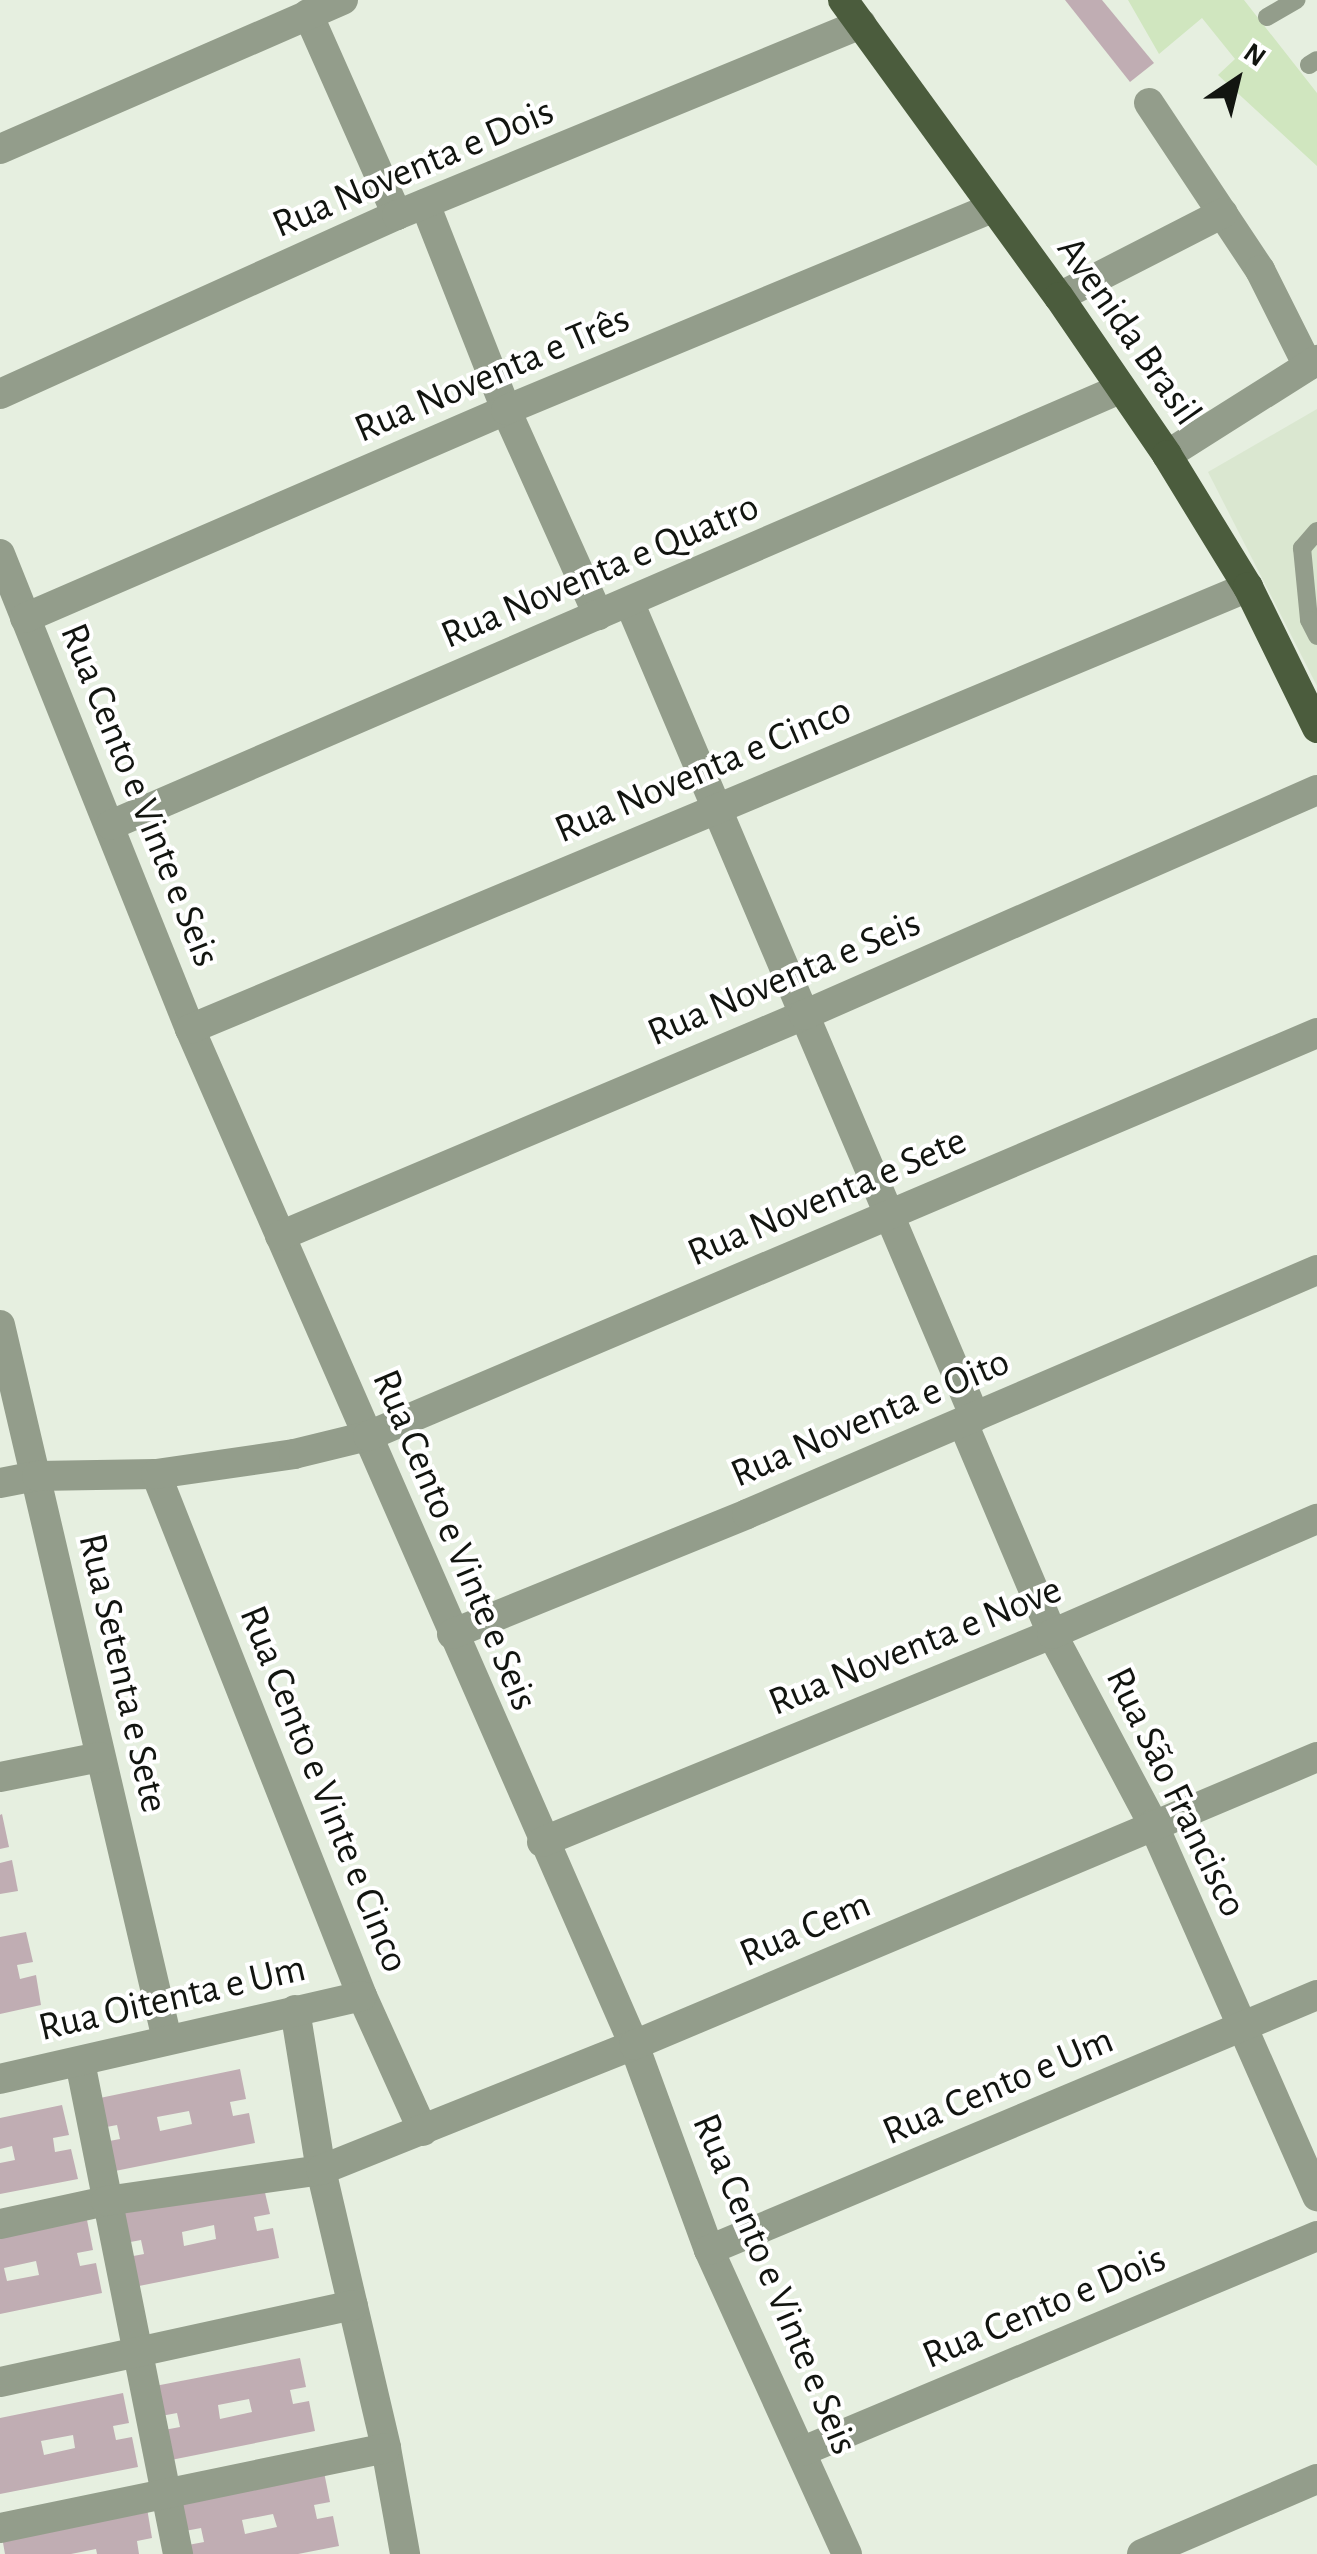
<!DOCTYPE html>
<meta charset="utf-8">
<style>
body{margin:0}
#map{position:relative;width:1317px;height:2554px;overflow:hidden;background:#e6efe0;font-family:"Alegreya Sans",sans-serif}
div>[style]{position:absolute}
.built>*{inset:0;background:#dae7d0}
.green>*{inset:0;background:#d0e6bf}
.building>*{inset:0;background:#c0adb3}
.lane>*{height:18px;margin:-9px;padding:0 9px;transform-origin:9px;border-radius:9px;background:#939d8b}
.street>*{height:30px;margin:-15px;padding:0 15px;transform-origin:15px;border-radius:15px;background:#939d8b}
.primary>*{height:30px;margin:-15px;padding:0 15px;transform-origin:15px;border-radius:15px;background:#4b5c3d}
span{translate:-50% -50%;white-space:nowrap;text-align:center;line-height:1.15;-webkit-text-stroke:8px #fff;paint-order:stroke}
.street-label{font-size:40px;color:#121510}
.north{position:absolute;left:1187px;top:30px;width:100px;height:100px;-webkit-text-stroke:8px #fff;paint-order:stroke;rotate:35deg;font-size:28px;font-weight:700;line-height:40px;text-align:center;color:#121510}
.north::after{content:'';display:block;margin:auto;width:35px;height:45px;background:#121510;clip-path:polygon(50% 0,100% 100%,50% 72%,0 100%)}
</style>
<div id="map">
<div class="built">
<div style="clip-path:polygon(1317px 409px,1317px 686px,1208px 472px)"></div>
</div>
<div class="green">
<div style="clip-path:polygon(1128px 0,1244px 0,1317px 93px,1317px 166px,1218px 75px,1235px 59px,1202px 18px,1159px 54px)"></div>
</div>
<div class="building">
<div style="clip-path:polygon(1065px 0,1102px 0,1154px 63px,1130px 82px)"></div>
<div style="clip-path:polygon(2px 1814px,9px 1847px,0 1849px,0 1815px)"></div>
<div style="clip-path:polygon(12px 1860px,18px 1891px,0 1894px,0 1863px)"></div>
<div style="clip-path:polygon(26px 1932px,33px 1962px,17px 1965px,20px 1979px,36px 1975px,41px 2005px,0 2014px,0 1937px)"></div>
<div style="clip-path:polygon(evenodd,240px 2069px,246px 2099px,230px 2102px,233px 2116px,249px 2113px,255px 2143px,110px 2172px,104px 2142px,120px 2139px,117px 2125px,101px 2128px,95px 2099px,240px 2069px,189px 2111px,192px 2124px,160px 2131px,157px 2117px,189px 2111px)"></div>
<div style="clip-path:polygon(62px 2105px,69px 2135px,53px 2138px,55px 2152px,71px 2149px,78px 2179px,0 2194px,0 2163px,15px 2160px,12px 2146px,0 2149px,0 2118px)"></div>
<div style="clip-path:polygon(evenodd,263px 2184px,270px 2214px,254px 2217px,257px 2231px,273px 2228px,279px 2258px,134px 2287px,128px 2257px,144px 2254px,141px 2240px,125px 2243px,119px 2213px,263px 2184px,214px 2225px,216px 2239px,184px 2246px,182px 2232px,214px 2225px)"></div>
<div style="clip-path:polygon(evenodd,87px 2220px,93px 2250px,77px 2253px,80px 2266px,96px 2263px,102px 2293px,0 2314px,0 2237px,87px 2220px,36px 2261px,39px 2275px,7px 2281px,4px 2268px,36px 2261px)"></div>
<div style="clip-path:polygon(evenodd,300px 2358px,306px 2387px,290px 2390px,293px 2404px,309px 2401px,315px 2431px,171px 2460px,164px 2430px,180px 2427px,177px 2413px,161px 2416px,155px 2386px,300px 2358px,249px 2399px,252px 2412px,220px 2419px,218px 2405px,249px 2399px)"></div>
<div style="clip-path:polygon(evenodd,123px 2393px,129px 2423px,113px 2426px,116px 2440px,132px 2437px,138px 2467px,0 2494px,0 2418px,123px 2393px,73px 2435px,75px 2448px,44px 2455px,41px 2441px,73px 2435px)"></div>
<div style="clip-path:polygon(evenodd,324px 2472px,330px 2502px,314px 2505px,317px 2519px,333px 2516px,339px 2546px,298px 2554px,190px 2554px,188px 2545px,204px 2542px,201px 2528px,185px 2531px,179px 2501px,324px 2472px,273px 2514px,277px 2527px,245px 2534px,242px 2520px,273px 2514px)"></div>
<div style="clip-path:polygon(147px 2508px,152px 2538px,137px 2541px,139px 2554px,97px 2554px,96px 2549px,71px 2554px,5px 2554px,2px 2537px)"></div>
</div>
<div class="lane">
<div style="left:1267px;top:17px;width:34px;rotate:-30deg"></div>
<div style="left:1309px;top:65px;width:9px;rotate:-32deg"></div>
<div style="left:1317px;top:531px;width:23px;rotate:131deg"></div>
<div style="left:1302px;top:548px;width:72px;rotate:84.4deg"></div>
<div style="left:1309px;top:620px;width:18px;rotate:63deg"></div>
</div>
<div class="street">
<div style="left:308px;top:14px;width:220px;rotate:66.1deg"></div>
<div style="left:1149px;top:103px;width:201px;rotate:56.4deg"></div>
<div style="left:1260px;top:270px;width:107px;rotate:63.4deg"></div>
<div style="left:0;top:149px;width:374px;rotate:-23.5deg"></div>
<div style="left:425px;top:204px;width:221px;rotate:68.5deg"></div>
<div style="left:506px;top:410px;width:225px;rotate:65.8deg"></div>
<div style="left:1059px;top:297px;width:184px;rotate:-27.1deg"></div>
<div style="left:0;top:394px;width:435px;rotate:-24.3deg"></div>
<div style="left:397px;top:215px;width:502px;rotate:-22.37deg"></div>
<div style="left:1167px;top:455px;width:178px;rotate:-32.3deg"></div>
<div style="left:0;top:554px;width:512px;rotate:68.2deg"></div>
<div style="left:190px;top:1029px;width:1109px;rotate:66.39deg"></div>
<div style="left:634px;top:2045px;width:218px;rotate:69.9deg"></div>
<div style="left:709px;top:2250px;width:334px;rotate:65.6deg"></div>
<div style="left:630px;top:604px;width:883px;rotate:67.01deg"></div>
<div style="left:25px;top:618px;width:524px;rotate:-23.39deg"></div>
<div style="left:506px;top:410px;width:526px;rotate:-22.57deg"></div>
<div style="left:111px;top:825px;width:1099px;rotate:-23.37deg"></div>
<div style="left:190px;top:1029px;width:1147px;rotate:-22.67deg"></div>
<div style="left:280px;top:1236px;width:569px;rotate:-22.87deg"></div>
<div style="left:804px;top:1015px;width:560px;rotate:-23.68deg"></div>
<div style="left:0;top:1325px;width:733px;rotate:76.84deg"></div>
<div style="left:963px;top:1423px;width:229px;rotate:67.1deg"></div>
<div style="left:1052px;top:1634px;width:215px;rotate:62deg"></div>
<div style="left:1153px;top:1824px;width:407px;rotate:66.2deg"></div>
<div style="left:156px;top:1474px;width:561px;rotate:68.46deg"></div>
<div style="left:362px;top:1996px;width:148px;rotate:65.7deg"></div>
<div style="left:0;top:1483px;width:38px;rotate:-11deg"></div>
<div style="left:37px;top:1476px;width:119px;rotate:-1deg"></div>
<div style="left:156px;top:1474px;width:139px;rotate:-8.2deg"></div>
<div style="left:294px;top:1454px;width:76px;rotate:-13.7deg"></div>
<div style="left:368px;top:1436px;width:1031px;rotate:-23.01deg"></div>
<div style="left:452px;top:1634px;width:318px;rotate:-22.1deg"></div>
<div style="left:747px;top:1514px;width:620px;rotate:-23.17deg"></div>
<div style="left:0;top:1777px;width:102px;rotate:-11.3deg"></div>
<div style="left:542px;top:1842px;width:551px;rotate:-22.19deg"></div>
<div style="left:1052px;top:1634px;width:289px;rotate:-23.5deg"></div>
<div style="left:295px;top:2010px;width:162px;rotate:80.8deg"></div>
<div style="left:321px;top:2170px;width:285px;rotate:76.8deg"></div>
<div style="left:386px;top:2448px;width:108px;rotate:79.8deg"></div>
<div style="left:80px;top:2062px;width:502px;rotate:78.73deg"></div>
<div style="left:0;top:2079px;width:371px;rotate:-12.9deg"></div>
<div style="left:0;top:2224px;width:108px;rotate:-12.2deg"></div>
<div style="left:106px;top:2201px;width:217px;rotate:-8.2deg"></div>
<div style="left:321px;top:2170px;width:337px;rotate:-21.8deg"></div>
<div style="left:634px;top:2045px;width:741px;rotate:-22.86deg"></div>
<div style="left:709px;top:2250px;width:659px;rotate:-22.75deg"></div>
<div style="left:0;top:2382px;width:361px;rotate:-12.3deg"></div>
<div style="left:803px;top:2451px;width:557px;rotate:-22.7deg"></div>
<div style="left:0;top:2528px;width:394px;rotate:-11.7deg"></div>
<div style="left:1142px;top:2554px;width:190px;rotate:-23.2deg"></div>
</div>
<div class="primary">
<div style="left:843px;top:0;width:367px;rotate:54deg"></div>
<div style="left:1059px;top:297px;width:191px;rotate:55.6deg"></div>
<div style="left:1167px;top:455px;width:155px;rotate:58.5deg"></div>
<div style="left:1248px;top:587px;width:157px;rotate:63.9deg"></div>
</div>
<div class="street-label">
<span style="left:413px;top:168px;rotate:-23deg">Rua Noventa e Dois</span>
<span style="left:1129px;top:331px;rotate:55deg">Avenida Brasil</span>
<span style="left:492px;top:374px;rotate:-23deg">Rua Noventa e Três</span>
<span style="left:600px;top:571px;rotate:-23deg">Rua Noventa e Quatro</span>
<span style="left:703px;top:770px;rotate:-23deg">Rua Noventa e Cinco</span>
<span style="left:140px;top:795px;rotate:68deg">Rua Cento e Vinte e Seis</span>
<span style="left:784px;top:978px;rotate:-23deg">Rua Noventa e Seis</span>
<span style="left:827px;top:1197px;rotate:-23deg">Rua Noventa e Sete</span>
<span style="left:870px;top:1418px;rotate:-23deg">Rua Noventa e Oito</span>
<span style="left:455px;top:1540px;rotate:67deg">Rua Cento e Vinte e Seis</span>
<span style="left:915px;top:1646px;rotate:-22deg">Rua Noventa e Nove</span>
<span style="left:123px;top:1673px;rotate:77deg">Rua Setenta e Sete</span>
<span style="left:324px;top:1789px;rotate:68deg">Rua Cento e Vinte e Cinco</span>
<span style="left:1176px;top:1792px;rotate:64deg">Rua São Francisco</span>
<span style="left:805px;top:1929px;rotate:-23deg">Rua Cem</span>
<span style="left:172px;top:1998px;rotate:-13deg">Rua Oitenta e Um</span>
<span style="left:998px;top:2086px;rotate:-23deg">Rua Cento e Um</span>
<span style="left:775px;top:2284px;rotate:67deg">Rua Cento e Vinte e Seis</span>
<span style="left:1044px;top:2307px;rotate:-23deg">Rua Cento e Dois</span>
</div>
<div class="north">N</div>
</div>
